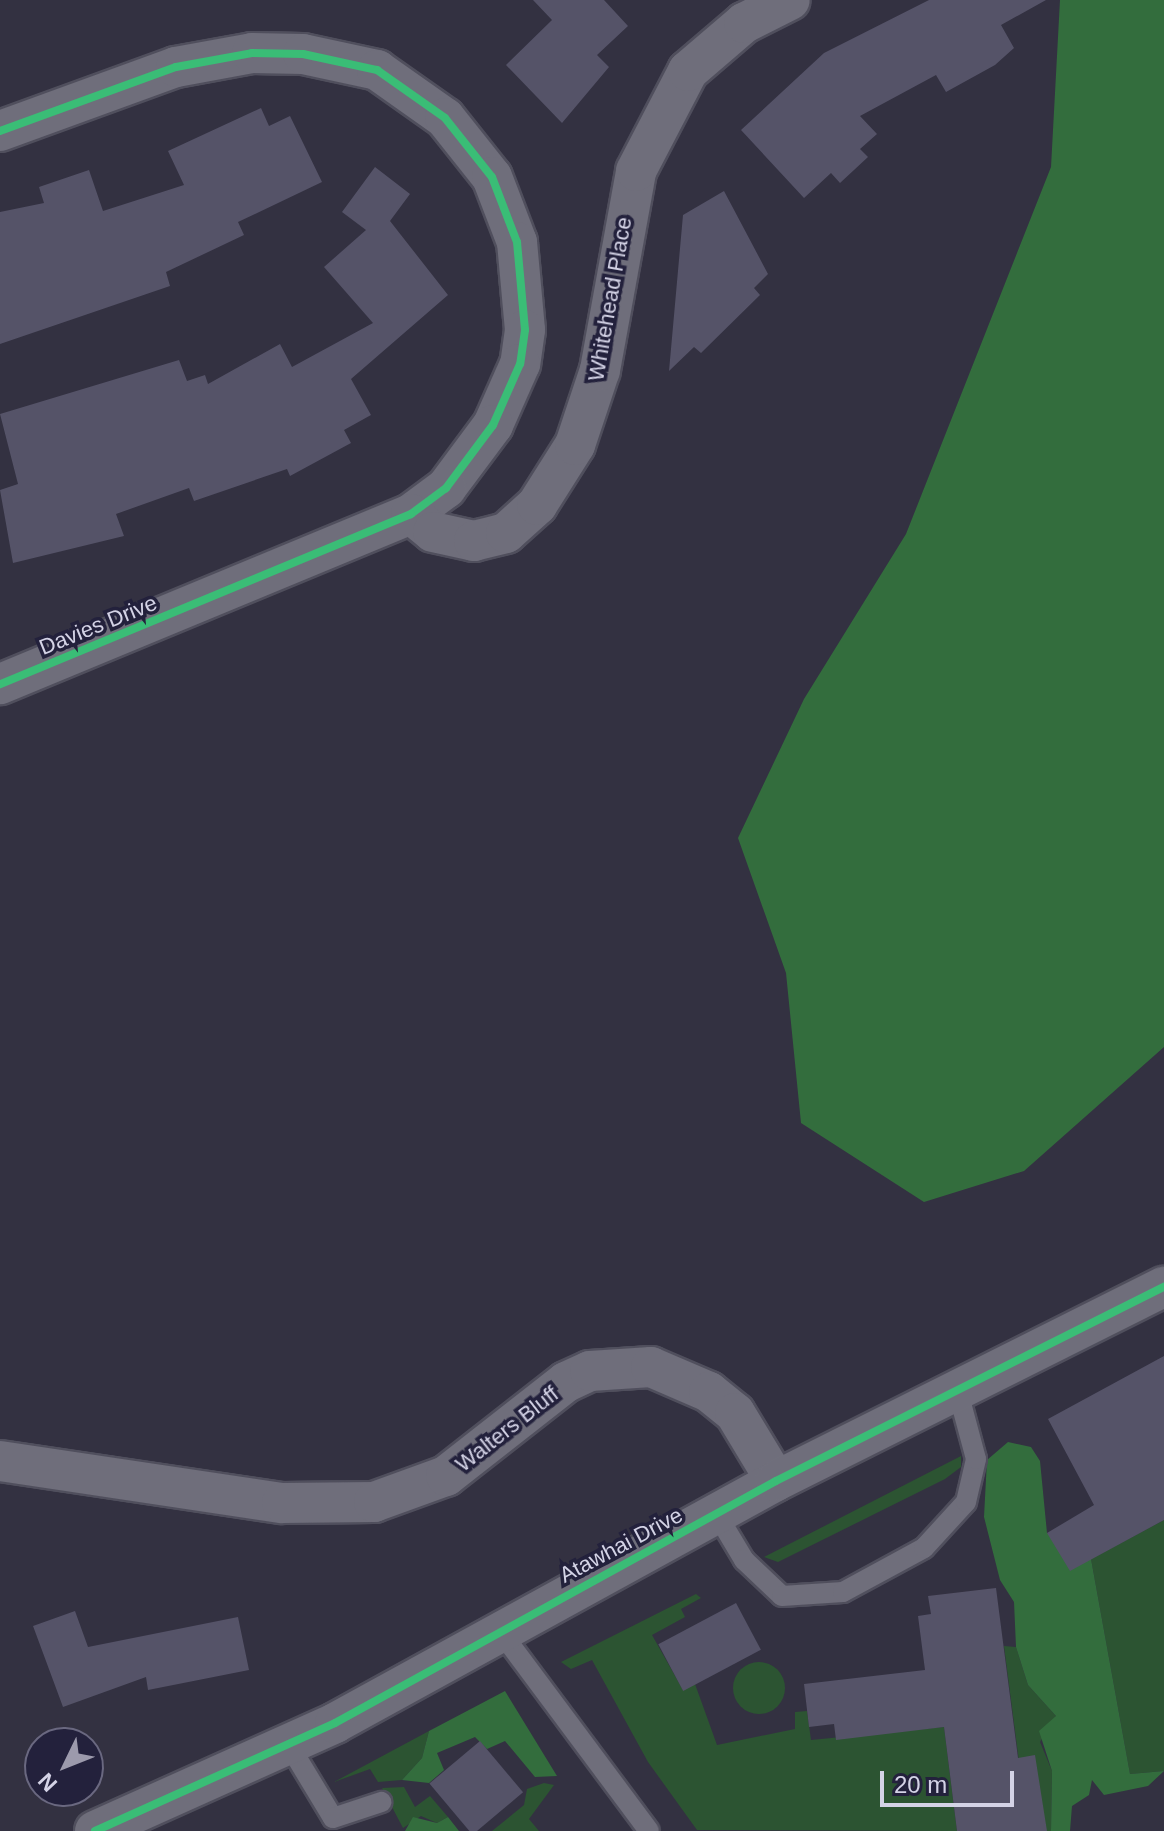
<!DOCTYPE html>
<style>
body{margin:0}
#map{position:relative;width:1164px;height:1831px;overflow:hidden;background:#333141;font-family:Arial,sans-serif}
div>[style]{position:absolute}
.green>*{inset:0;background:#2c5432}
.round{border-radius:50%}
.forest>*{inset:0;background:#336d3d}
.building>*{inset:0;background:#555368;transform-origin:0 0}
.roads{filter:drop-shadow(2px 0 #504f5d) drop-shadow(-2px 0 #504f5d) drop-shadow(0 2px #504f5d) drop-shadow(0 -2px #504f5d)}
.service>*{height:20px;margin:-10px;padding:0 10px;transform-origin:10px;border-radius:10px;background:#6f6e7b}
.minor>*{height:40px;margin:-20px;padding:0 20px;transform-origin:20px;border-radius:20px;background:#6f6e7b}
.cycleway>*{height:8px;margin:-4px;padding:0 4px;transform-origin:4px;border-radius:4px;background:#3abd76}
span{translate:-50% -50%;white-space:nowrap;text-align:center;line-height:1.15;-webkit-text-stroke:7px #23213c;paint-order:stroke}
.street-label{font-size:22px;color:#d4d3e6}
.north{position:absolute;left:24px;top:1727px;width:80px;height:80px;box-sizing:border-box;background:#23213c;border:2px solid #6a6880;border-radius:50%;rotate:227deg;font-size:22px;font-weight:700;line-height:32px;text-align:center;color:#d4d3e6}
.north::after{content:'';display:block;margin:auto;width:28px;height:36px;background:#9c9aac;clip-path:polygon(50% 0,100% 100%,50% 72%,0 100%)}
.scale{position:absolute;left:880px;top:1771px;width:134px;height:36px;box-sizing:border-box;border:4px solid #d4d3e6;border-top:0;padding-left:10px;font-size:24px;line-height:28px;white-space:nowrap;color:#d4d3e6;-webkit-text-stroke:6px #23213c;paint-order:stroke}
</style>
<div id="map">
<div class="green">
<div style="clip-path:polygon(961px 1456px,961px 1467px,945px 1479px,778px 1562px,764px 1557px)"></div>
<div style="clip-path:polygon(1164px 1520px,1164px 1771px,1130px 1774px,1091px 1559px)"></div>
<div style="clip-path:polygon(696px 1594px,701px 1598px,681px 1609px,685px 1617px,652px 1635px,683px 1690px,695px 1684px,717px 1745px,795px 1729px,795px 1712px,807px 1711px,811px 1740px,944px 1727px,957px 1831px,697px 1830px,648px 1762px,592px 1660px,571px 1669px,561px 1662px)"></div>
<div style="clip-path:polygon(1004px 1646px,1016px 1647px,1028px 1685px,1056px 1716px,1040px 1742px,1052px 1771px,1051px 1831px,1028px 1831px)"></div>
<div class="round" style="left:733px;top:1662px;width:52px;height:52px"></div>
<div style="clip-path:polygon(429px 1731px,422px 1758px,402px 1780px,378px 1782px,370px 1769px,334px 1782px)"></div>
<div style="clip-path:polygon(544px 1783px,554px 1785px,529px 1819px,539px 1831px,492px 1831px,524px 1805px,527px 1789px)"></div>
<div style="clip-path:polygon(404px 1787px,415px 1807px,430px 1796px,448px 1817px,437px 1823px,421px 1816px,403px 1828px,382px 1788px)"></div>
</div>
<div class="forest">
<div style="clip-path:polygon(1060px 0,1164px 0,1164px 1047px,1024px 1171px,924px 1202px,801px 1123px,786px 973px,738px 838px,804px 699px,906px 534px,1051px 167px)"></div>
<div style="clip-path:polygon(1008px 1442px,1031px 1447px,1040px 1461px,1047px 1533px,1091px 1559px,1130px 1774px,1164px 1771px,1148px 1786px,1104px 1795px,1092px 1780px,1089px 1795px,1072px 1806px,1070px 1831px,1051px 1831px,1052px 1771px,1039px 1731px,1056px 1716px,1028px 1685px,1016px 1647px,1014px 1602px,1000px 1580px,984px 1517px,987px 1460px)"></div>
<div style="clip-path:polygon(505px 1691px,557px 1776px,535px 1777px,505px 1741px,487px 1749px,475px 1737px,437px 1753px,444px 1770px,429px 1783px,402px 1780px,422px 1758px,429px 1731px)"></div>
<div style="clip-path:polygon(413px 1817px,437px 1823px,448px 1817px,459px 1831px,405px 1831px)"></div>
</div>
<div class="building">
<div style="clip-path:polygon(533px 0,604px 0,628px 26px,597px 55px,609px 67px,562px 123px,506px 65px,552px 20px)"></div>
<div style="clip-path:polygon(929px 0,1046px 0,1001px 25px,1014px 48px,995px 65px,946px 92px,936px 75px,860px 116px,877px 134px,860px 149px,868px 157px,840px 183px,831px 173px,804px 198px,741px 130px,824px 53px)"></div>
<div style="clip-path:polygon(261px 108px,269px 126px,290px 116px,322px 182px,238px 222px,244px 235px,166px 272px,170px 286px,0 344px,0 212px,44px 203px,39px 187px,89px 170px,103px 211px,184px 185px,168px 151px)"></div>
<div style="clip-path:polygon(375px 167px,410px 194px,390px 221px,448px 295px,351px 379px,371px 415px,344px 430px,351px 443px,290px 476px,287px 469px,194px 501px,189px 488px,116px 514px,124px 536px,13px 563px,0 490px,18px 484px,0 414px,179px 360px,187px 381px,205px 375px,208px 384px,280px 344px,292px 367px,373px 323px,324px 267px,366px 230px,342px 212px)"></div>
<div style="clip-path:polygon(724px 191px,768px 274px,754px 288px,760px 295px,701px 353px,694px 347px,669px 371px,683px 215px)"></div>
<div style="clip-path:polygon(1164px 1356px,1164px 1520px,1070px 1571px,1047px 1533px,1094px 1505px,1048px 1419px)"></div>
<div style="clip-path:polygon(996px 1588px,1018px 1758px,1035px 1755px,1047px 1831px,957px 1831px,944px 1727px,836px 1740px,834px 1724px,809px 1727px,804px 1684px,925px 1670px,918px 1616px,931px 1614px,928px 1596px)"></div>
<div style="left:736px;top:1603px;width:53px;height:88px;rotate:62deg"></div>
<div style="clip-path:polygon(75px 1611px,88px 1647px,238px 1617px,249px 1670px,148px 1690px,146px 1677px,63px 1707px,33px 1626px)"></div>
<div style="left:480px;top:1741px;width:67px;height:66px;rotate:50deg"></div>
</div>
<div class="roads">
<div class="service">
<div style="left:716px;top:1513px;width:55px;rotate:59.2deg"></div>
<div style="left:744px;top:1560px;width:52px;rotate:43.5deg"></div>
<div style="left:782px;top:1596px;width:61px;rotate:-3.8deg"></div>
<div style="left:843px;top:1592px;width:92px;rotate:-28.5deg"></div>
<div style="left:924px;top:1548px;width:62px;rotate:-47.6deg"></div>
<div style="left:966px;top:1502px;width:44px;rotate:-76.9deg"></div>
<div style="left:976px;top:1459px;width:69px;rotate:-105deg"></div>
<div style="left:500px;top:1631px;width:249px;rotate:53.3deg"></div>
<div style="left:289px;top:1745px;width:85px;rotate:58.9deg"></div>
<div style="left:333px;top:1818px;width:51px;rotate:-18.4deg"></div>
</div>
<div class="minor">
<div style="left:0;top:131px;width:187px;rotate:-20deg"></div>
<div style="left:176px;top:67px;width:77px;rotate:-10.4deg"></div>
<div style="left:252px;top:53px;width:51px;rotate:1.1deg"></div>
<div style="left:303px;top:54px;width:76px;rotate:12.2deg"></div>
<div style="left:377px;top:70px;width:83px;rotate:35.2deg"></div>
<div style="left:445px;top:118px;width:75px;rotate:51.5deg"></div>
<div style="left:492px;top:177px;width:70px;rotate:69deg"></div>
<div style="left:517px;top:242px;width:88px;rotate:84.8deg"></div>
<div style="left:525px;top:330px;width:34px;rotate:98deg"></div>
<div style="left:520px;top:364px;width:67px;rotate:113.9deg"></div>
<div style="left:493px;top:425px;width:79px;rotate:126.7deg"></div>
<div style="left:446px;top:488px;width:44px;rotate:143.4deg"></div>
<div style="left:411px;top:514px;width:445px;rotate:157.5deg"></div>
<div style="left:411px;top:514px;width:28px;rotate:39deg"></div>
<div style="left:433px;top:532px;width:42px;rotate:12.4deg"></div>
<div style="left:474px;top:541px;width:33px;rotate:-14deg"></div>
<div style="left:506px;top:533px;width:42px;rotate:-42.1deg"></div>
<div style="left:537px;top:505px;width:71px;rotate:-57.7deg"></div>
<div style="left:575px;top:445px;width:79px;rotate:-71.6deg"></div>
<div style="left:600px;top:370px;width:202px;rotate:-79.7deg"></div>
<div style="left:636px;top:171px;width:113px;rotate:-62.5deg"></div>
<div style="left:688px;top:71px;width:74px;rotate:-40.6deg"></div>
<div style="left:744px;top:23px;width:51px;rotate:-26.6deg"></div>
<div style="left:0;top:1461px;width:285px;rotate:8.5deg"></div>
<div style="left:282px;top:1503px;width:92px;rotate:-0.6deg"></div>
<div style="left:374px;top:1502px;width:77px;rotate:-19.9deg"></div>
<div style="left:446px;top:1476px;width:152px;rotate:-38.1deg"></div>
<div style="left:566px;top:1382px;width:26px;rotate:-25deg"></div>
<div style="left:590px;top:1371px;width:61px;rotate:-3.8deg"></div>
<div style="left:651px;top:1367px;width:63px;rotate:23.3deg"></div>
<div style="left:709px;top:1392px;width:33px;rotate:39deg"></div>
<div style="left:735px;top:1413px;width:79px;rotate:58.9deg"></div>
<div style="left:95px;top:1831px;width:263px;rotate:-24.2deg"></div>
<div style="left:335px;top:1723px;width:503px;rotate:-28.76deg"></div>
<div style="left:776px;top:1481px;width:434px;rotate:-26.6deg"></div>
</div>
</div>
<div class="cycleway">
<div style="left:0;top:131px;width:187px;rotate:-20deg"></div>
<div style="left:176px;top:67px;width:77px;rotate:-10.4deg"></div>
<div style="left:252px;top:53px;width:51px;rotate:1.1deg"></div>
<div style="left:303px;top:54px;width:76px;rotate:12.2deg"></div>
<div style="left:377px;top:70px;width:83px;rotate:35.2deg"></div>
<div style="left:445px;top:118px;width:75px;rotate:51.5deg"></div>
<div style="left:492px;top:177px;width:70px;rotate:69deg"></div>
<div style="left:517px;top:242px;width:88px;rotate:84.8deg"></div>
<div style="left:525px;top:330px;width:34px;rotate:98deg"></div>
<div style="left:520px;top:364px;width:67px;rotate:113.9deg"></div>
<div style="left:493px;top:425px;width:79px;rotate:126.7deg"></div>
<div style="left:446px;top:488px;width:44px;rotate:143.4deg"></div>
<div style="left:411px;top:514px;width:445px;rotate:157.5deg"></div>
<div style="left:95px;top:1831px;width:263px;rotate:-24.2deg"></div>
<div style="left:335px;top:1723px;width:503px;rotate:-28.76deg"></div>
<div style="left:776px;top:1481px;width:434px;rotate:-26.6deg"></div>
</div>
<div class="street-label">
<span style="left:610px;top:299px;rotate:-80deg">Whitehead Place</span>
<span style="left:98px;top:625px;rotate:-22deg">Davies Drive</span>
<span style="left:507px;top:1429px;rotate:-38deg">Walters Bluff</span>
<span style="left:621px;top:1545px;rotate:-28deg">Atawhai Drive</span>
</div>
<div class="north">N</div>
<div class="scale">20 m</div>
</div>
